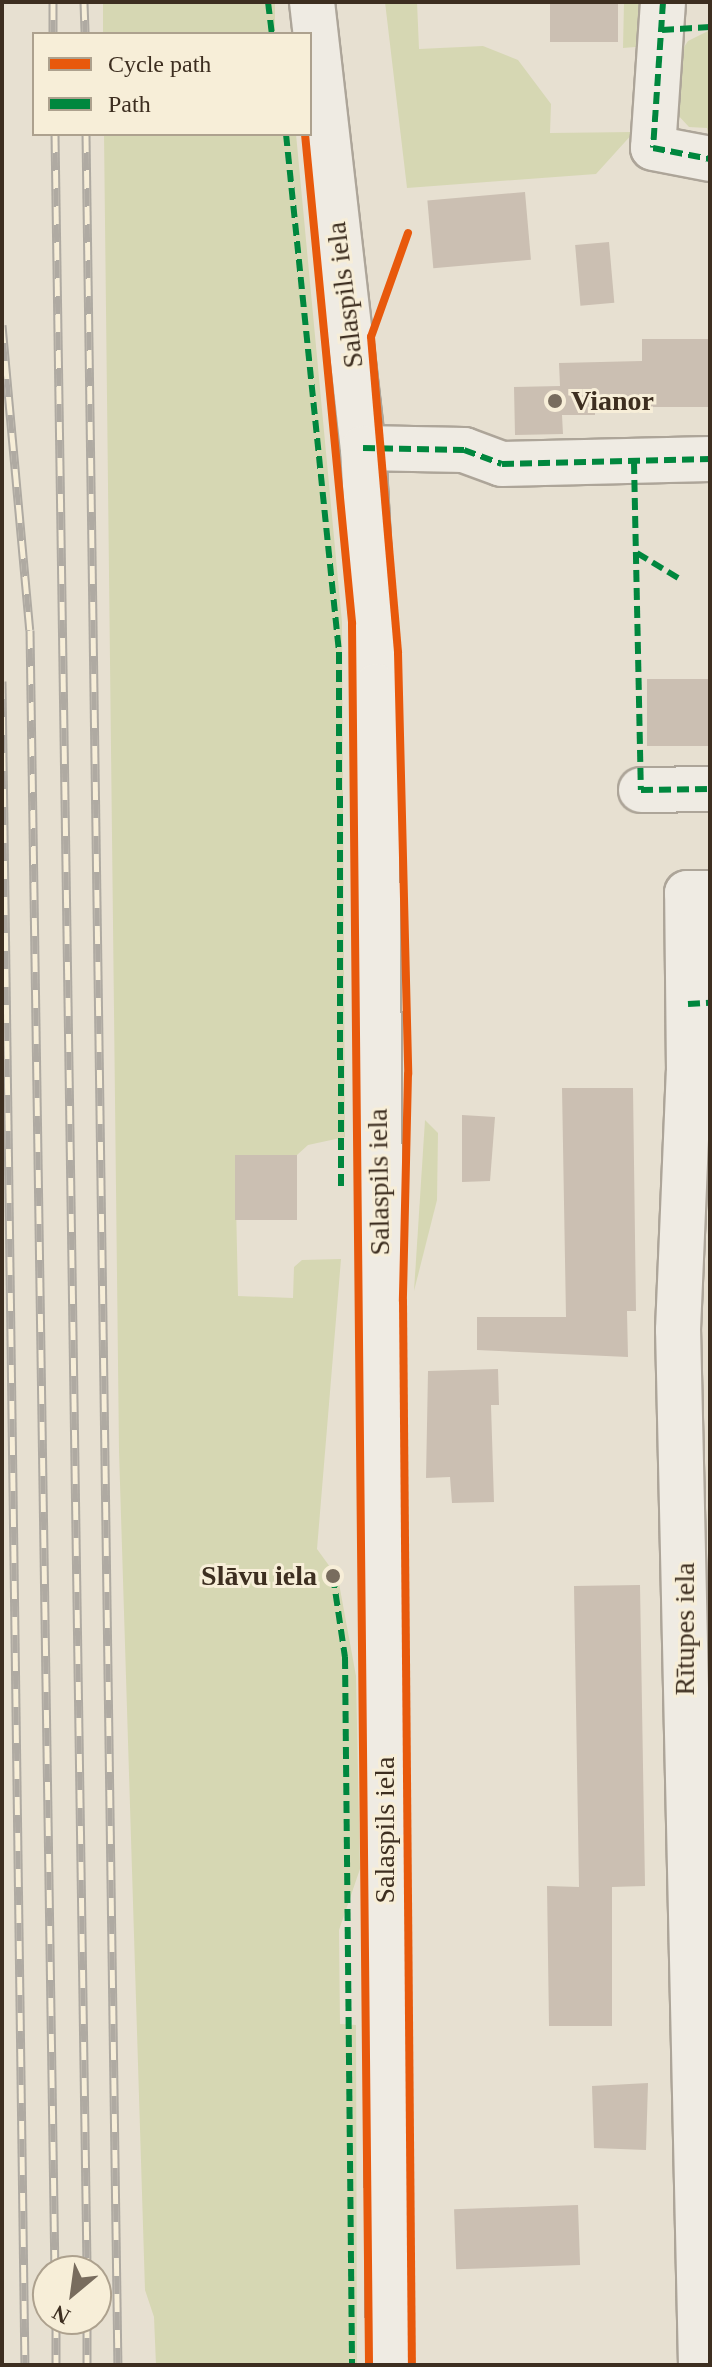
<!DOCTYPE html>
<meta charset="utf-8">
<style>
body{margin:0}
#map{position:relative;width:712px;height:2367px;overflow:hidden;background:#e7e0d1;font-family:"Times New Roman",serif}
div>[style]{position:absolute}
.green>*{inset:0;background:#d6d7b3;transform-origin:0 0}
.building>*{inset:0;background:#cbbfb2;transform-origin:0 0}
.roads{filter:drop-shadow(2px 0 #ada599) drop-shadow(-2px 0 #ada599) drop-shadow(0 2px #ada599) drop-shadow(0 -2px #ada599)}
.street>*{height:44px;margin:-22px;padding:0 22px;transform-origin:22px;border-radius:22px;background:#efebe3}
.secondary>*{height:44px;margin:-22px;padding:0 22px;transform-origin:22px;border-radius:22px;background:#efebe3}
.rail>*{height:9px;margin-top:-4.5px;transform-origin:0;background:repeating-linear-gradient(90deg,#f7eed8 0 18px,#afaaa2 0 36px);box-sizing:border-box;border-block:2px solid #afaaa2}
.quiet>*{height:6px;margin-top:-3px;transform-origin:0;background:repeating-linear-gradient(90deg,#00873e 0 12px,transparent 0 18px)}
.cycleway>*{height:8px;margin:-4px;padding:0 4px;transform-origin:4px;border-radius:4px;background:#e8590c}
.dots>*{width:22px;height:22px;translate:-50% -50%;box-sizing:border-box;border:4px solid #f7eed8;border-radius:50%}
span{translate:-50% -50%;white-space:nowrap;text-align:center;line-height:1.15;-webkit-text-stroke:6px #f7eed8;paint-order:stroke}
.street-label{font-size:28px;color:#3d2e20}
.poi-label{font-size:28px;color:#3d2e20;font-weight:700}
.left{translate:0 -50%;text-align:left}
.right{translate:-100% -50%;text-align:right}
.frame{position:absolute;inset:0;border:4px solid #3d2e20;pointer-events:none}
.legend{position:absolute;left:32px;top:32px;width:280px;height:104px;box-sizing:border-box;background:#f7eed8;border:2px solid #ada18e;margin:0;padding:10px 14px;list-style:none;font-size:24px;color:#3d2e20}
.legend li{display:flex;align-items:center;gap:16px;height:40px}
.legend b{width:40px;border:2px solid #ada18e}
.north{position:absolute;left:32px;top:2255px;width:80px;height:80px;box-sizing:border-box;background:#f7eed8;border:2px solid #ada18e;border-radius:50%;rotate:209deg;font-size:22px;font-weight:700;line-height:32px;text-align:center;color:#3d2e20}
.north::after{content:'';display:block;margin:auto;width:28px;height:36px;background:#786c5e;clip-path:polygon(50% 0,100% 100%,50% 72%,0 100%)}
</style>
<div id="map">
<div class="green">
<div style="left:103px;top:2px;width:172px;height:32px"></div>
<div style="clip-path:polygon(385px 2px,417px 2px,419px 49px,483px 46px,518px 60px,551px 104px,550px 133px,634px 132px,596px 174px,407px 188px)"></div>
<div style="clip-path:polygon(624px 2px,645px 2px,647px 46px,623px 48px)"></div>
<div style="clip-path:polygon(708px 31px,710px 42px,710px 146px,707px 128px,689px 127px,676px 113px,678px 56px,688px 41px)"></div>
<div style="clip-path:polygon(104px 134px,296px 134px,342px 622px,345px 1137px,308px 1145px,297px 1155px,235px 1156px,238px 1296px,293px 1298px,294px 1267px,302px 1260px,341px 1259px,317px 1549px,338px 1578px,356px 1676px,360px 1869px,339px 1930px,340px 2024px,356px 2025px,357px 2365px,156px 2365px,154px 2317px,145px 2290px,119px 1451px)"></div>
<div style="clip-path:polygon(425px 1120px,438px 1133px,437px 1200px,414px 1291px)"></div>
</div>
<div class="building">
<div style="left:550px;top:2px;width:68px;height:40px"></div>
<div style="left:525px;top:192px;width:68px;height:98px;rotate:85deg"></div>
<div style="left:609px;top:242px;width:61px;height:34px;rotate:85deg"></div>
<div style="clip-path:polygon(642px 339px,710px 339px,710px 407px,595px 407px,595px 415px,562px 415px,563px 434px,515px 435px,514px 387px,560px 386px,559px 363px,642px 361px)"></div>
<div style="left:710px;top:679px;width:67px;height:63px;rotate:90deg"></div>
<div style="clip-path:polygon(562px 1088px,633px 1088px,636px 1311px,627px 1311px,628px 1357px,477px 1350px,477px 1317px,566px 1317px)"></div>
<div style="clip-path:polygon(462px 1115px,495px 1117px,490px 1181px,462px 1182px)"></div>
<div style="left:235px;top:1155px;width:62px;height:65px"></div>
<div style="clip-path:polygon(498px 1369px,499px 1405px,491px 1405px,494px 1502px,452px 1503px,450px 1477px,426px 1478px,428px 1371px)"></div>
<div style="clip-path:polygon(640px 1585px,645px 1886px,612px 1887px,612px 2026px,549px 2026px,547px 1886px,579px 1887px,574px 1586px)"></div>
<div style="clip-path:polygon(648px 2083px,646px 2150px,594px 2148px,592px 2086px)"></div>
<div style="left:578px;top:2205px;width:60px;height:124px;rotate:88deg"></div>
</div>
<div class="roads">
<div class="street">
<div style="left:663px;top:2px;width:146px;rotate:93.9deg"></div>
<div style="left:653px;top:148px;width:58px;rotate:10.9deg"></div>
<div style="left:363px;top:448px;width:101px;rotate:1.1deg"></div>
<div style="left:464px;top:450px;width:40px;rotate:20.2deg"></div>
<div style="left:502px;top:464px;width:208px;rotate:-1.4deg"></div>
<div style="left:641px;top:790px;width:69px;rotate:-0.8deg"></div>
<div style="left:701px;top:2365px;width:1035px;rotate:-91.27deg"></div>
<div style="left:678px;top:1330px;width:258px;rotate:-87.6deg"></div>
<div style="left:689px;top:1072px;width:179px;rotate:-90.6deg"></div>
<div style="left:687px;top:893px;width:23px"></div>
</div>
<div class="secondary">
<div style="left:312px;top:2px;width:449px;rotate:83.5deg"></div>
<div style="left:363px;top:448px;width:238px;rotate:86.9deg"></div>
<div style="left:376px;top:686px;width:1679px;rotate:89.56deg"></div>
</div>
</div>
<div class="rail">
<div style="left:53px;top:2px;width:32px;rotate:90deg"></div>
<div style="left:84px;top:2px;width:32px;rotate:88deg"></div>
<div style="left:55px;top:134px;width:2137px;rotate:89.14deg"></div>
<div style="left:86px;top:134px;width:2231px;rotate:89.18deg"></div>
<div style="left:2px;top:325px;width:306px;rotate:84.8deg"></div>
<div style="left:30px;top:630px;width:1641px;rotate:89.13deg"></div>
<div style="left:2px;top:681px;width:1684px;rotate:89.22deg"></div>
<div style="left:56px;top:2319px;width:46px;rotate:90deg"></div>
<div style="left:87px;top:2319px;width:46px;rotate:90deg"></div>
</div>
<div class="quiet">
<div style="left:268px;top:2px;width:32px;rotate:83deg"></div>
<div style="left:663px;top:2px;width:146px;rotate:93.9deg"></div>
<div style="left:653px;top:148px;width:58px;rotate:10.9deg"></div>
<div style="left:662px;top:30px;width:48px;rotate:-3.6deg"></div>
<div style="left:286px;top:134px;width:521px;rotate:84.16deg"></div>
<div style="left:339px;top:652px;width:539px;rotate:89.79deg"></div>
<div style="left:363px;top:448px;width:101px;rotate:1.1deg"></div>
<div style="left:464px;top:450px;width:40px;rotate:20.2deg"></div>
<div style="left:502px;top:464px;width:208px;rotate:-1.4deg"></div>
<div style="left:634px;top:462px;width:328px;rotate:88.8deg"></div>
<div style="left:641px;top:790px;width:69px;rotate:-0.8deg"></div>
<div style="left:637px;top:553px;width:54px;rotate:31.3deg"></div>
<div style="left:688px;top:1004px;width:22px;rotate:-3deg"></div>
<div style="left:333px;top:1576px;width:82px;rotate:81.6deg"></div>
<div style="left:345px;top:1657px;width:708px;rotate:89.43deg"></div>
</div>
<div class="cycleway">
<div style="left:305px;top:134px;width:492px;rotate:84.5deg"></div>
<div style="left:352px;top:624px;width:1741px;rotate:89.44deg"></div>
<div style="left:408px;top:233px;width:110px;rotate:109.6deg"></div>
<div style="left:371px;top:337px;width:317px;rotate:85.1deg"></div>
<div style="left:398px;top:653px;width:421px;rotate:88.6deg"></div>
<div style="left:408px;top:1074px;width:227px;rotate:91.3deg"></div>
<div style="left:403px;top:1301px;width:1064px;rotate:89.52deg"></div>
</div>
<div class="dots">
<div style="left:555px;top:401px;background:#786c5e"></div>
<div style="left:333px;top:1576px;background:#786c5e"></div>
</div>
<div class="street-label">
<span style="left:345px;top:295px;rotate:-97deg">Salaspils iela</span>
<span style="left:379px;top:1182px;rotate:-91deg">Salaspils iela</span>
<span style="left:685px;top:1629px;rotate:-90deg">Rītupes iela</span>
<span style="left:385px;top:1830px;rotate:-90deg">Salaspils iela</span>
</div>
<div class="poi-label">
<span class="left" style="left:571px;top:401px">Vianor</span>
<span class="right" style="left:317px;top:1576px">Slāvu iela</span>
</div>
<div class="frame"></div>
<ul class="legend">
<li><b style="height:10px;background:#e8590c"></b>Cycle path</li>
<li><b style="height:10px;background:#00873e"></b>Path</li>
</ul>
<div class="north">N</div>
</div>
